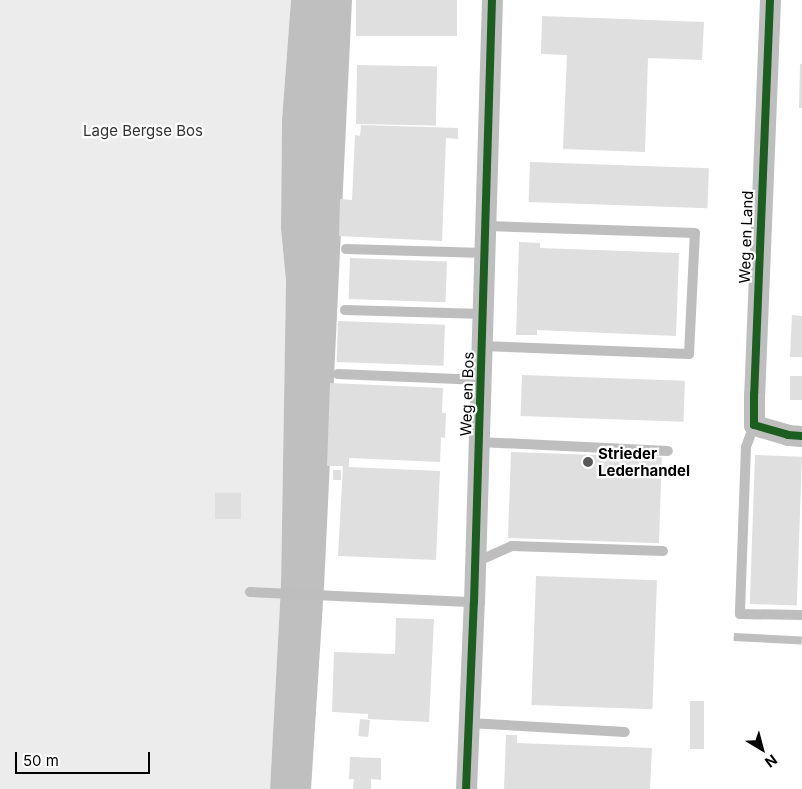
<!DOCTYPE html>
<style>
body{margin:0}
#map{position:relative;width:802px;height:789px;overflow:hidden;background:#fff;font-family:Inter,sans-serif}
div>[style]{position:absolute}
.green>*{inset:0;background:#ececec}
.water>*{inset:0;background:#bfbfbf;transform-origin:0 0}
.building>*{inset:0;background:#dfdfdf;transform-origin:0 0}
.lane>*{height:10px;margin:-5px;padding:0 5px;transform-origin:5px;border-radius:5px;background:#bebebe}
.street>*{height:21px;margin:-10.5px;padding:0 10.5px;transform-origin:10.5px;border-radius:10.5px;background:#bebebe}
.cycleway>*{height:8px;margin:-4px;padding:0 4px;transform-origin:4px;border-radius:4px;background:#1b5e20}
.dots>*{width:14px;height:14px;translate:-50% -50%;box-sizing:border-box;border:2px solid #fff;border-radius:50%}
span{translate:-50% -50%;white-space:nowrap;text-align:center;line-height:1.15;-webkit-text-stroke:4.5px #fff;paint-order:stroke}
.park-label{font-size:15px;color:#333}
.street-label{font-size:15px;color:#000}
.poi-label{font-size:15px;color:#000;font-weight:700}
.left{translate:0 -50%;text-align:left}
.north{position:absolute;left:737px;top:724px;width:50px;height:50px;-webkit-text-stroke:4px #fff;paint-order:stroke;rotate:143deg;font-size:14px;font-weight:700;line-height:20px;text-align:center;color:#000}
.north::after{content:'';display:block;margin:auto;width:18px;height:22px;background:#000;clip-path:polygon(50% 0,100% 100%,50% 72%,0 100%)}
.scale{position:absolute;left:15px;top:752px;width:135px;height:22px;box-sizing:border-box;border:2px solid #000;border-top:0;padding-left:6px;font-size:15px;line-height:18px;white-space:nowrap;color:#000;-webkit-text-stroke:4px #fff;paint-order:stroke}
</style>
<div id="map">
<div class="green">
<div style="clip-path:polygon(0 0,291px 0,282px 120px,281px 229px,286px 281px,281px 585px,270px 789px,0 789px)"></div>
</div>
<div class="water">
<div style="clip-path:polygon(291px 0,352px 0,324px 587px,311px 789px,270px 789px,281px 585px,286px 281px,281px 229px,282px 120px)"></div>
<div style="left:734px;top:633px;width:68px;height:8px;rotate:3deg"></div>
</div>
<div class="building">
<div style="left:356px;top:0;width:101px;height:36px"></div>
<div style="clip-path:polygon(542px 16px,704px 22px,702px 60px,648px 58px,645px 152px,563px 149px,567px 55px,541px 54px)"></div>
<div style="clip-path:polygon(800px 64px,802px 64px,802px 108px,799px 108px)"></div>
<div style="left:357px;top:65px;width:80px;height:59px;rotate:1deg"></div>
<div style="clip-path:polygon(361px 125px,458px 128px,458px 139px,446px 138px,442px 241px,339px 236px,340px 199px,352px 200px,355px 135px,360px 136px)"></div>
<div style="left:530px;top:162px;width:179px;height:40px;rotate:2deg"></div>
<div style="clip-path:polygon(519px 242px,540px 243px,540px 248px,679px 253px,676px 336px,537px 330px,537px 335px,516px 335px)"></div>
<div style="left:350px;top:258px;width:97px;height:41px;rotate:2deg"></div>
<div style="clip-path:polygon(792px 315px,802px 316px,802px 357px,790px 357px)"></div>
<div style="left:338px;top:321px;width:107px;height:41px;rotate:2deg"></div>
<div style="left:522px;top:375px;width:163px;height:41px;rotate:2deg"></div>
<div style="left:790px;top:376px;width:12px;height:24px"></div>
<div style="clip-path:polygon(330px 383px,443px 388px,442px 413px,446px 413px,445px 438px,441px 437px,440px 462px,349px 458px,349px 467px,440px 471px,436px 560px,338px 556px,343px 466px,327px 466px)"></div>
<div style="left:511px;top:452px;width:151px;height:86px;rotate:2deg"></div>
<div style="left:755px;top:455px;width:47px;height:149px;rotate:2deg"></div>
<div style="left:333px;top:470px;width:8px;height:10px"></div>
<div style="left:215px;top:493px;width:26px;height:26px"></div>
<div style="left:536px;top:576px;width:121px;height:129px;rotate:2deg"></div>
<div style="clip-path:polygon(396px 618px,434px 619px,429px 722px,368px 719px,368px 714px,332px 712px,334px 652px,395px 654px)"></div>
<div style="left:690px;top:701px;width:14px;height:48px"></div>
<div style="left:360px;top:719px;width:10px;height:17px;rotate:6deg"></div>
<div style="clip-path:polygon(506px 735px,517px 735px,517px 743px,652px 748px,650px 789px,504px 789px)"></div>
<div style="clip-path:polygon(350px 757px,381px 758px,381px 780px,371px 779px,371px 789px,353px 789px,354px 779px,349px 779px)"></div>
</div>
<div class="lane">
<div style="left:346px;top:249px;width:139px;rotate:1.6deg"></div>
<div style="left:345px;top:310px;width:138px;rotate:1.7deg"></div>
<div style="left:482px;top:346px;width:207px;rotate:2.2deg"></div>
<div style="left:689px;top:354px;width:121px;rotate:-87.2deg"></div>
<div style="left:695px;top:233px;width:209px;rotate:-178.1deg"></div>
<div style="left:338px;top:374px;width:143px;rotate:2.4deg"></div>
<div style="left:754px;top:425px;width:23px;rotate:110deg"></div>
<div style="left:746px;top:447px;width:167px;rotate:92.1deg"></div>
<div style="left:740px;top:614px;width:62px;rotate:0.9deg"></div>
<div style="left:479px;top:442px;width:189px;rotate:2.7deg"></div>
<div style="left:476px;top:562px;width:39px;rotate:-24deg"></div>
<div style="left:512px;top:546px;width:151px;rotate:1.9deg"></div>
<div style="left:250px;top:592px;width:224px;rotate:2.6deg"></div>
<div style="left:469px;top:723px;width:156px;rotate:3.3deg"></div>
</div>
<div class="street">
<div style="left:770px;top:0;width:394px;rotate:92.3deg"></div>
<div style="left:754px;top:394px;width:31px;rotate:90deg"></div>
<div style="left:754px;top:425px;width:35px;rotate:16deg"></div>
<div style="left:788px;top:435px;width:14px;rotate:4deg"></div>
<div style="left:466px;top:789px;width:187px;rotate:-87.6deg"></div>
<div style="left:474px;top:602px;width:602px;rotate:-88.29deg"></div>
</div>
<div class="cycleway">
<div style="left:770px;top:0;width:394px;rotate:92.3deg"></div>
<div style="left:754px;top:394px;width:31px;rotate:90deg"></div>
<div style="left:754px;top:425px;width:35px;rotate:16deg"></div>
<div style="left:788px;top:435px;width:14px;rotate:4deg"></div>
<div style="left:466px;top:789px;width:187px;rotate:-87.6deg"></div>
<div style="left:474px;top:602px;width:602px;rotate:-88.29deg"></div>
</div>
<div class="dots">
<div style="left:588px;top:462px;background:#595959"></div>
</div>
<div class="park-label">
<span style="left:143px;top:131px">Lage Bergse Bos</span>
</div>
<div class="street-label">
<span style="left:746px;top:237px;rotate:-88deg">Weg en Land</span>
<span style="left:467px;top:394px;rotate:-88deg">Weg en Bos</span>
</div>
<div class="poi-label">
<span class="left" style="left:598px;top:462px">Strieder<br>Lederhandel</span>
</div>
<div class="north">N</div>
<div class="scale">50 m</div>
</div>
